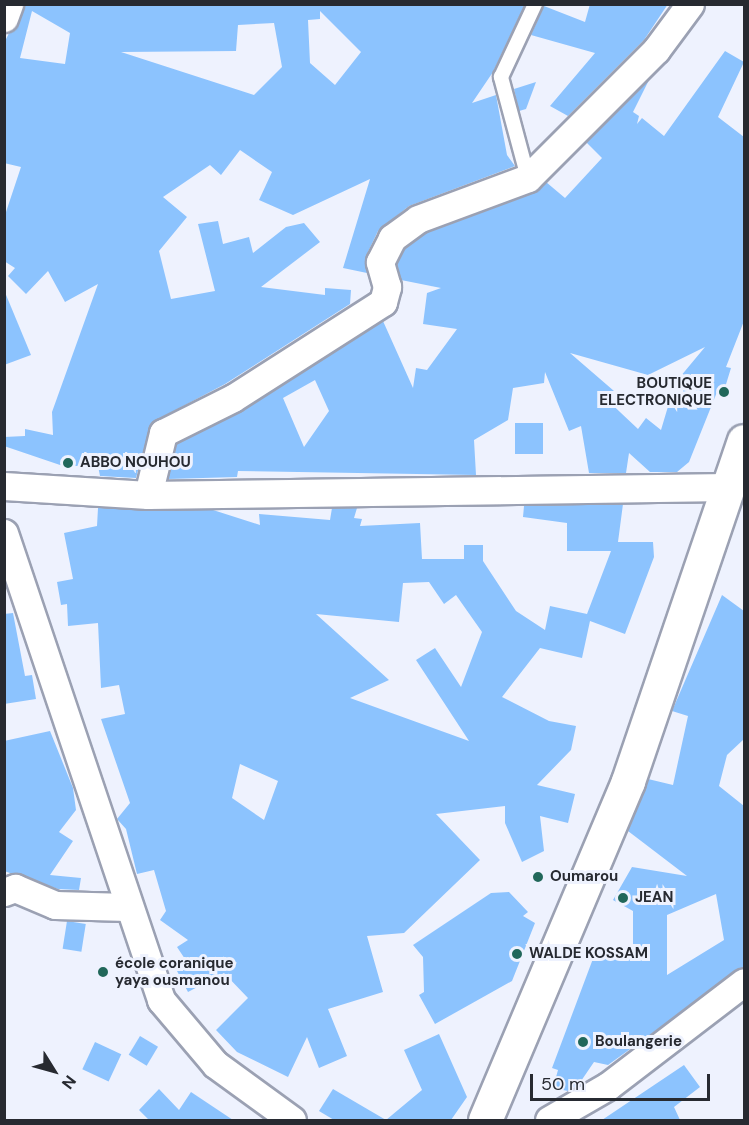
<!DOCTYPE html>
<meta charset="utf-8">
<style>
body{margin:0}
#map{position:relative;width:749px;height:1125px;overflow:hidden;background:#eef2fe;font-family:"DM Sans",sans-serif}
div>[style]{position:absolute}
.building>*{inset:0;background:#8cc3fe;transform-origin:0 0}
.roads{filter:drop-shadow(2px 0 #9ba1b3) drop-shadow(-2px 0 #9ba1b3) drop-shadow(0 2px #9ba1b3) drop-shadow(0 -2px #9ba1b3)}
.lane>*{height:14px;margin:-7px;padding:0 7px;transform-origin:7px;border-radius:7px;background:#fff}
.street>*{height:27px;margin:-13.5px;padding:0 13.5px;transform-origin:13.5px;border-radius:13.5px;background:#fff}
.secondary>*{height:33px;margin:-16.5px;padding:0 16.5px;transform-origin:16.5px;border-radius:16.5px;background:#fff}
.dots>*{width:16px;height:16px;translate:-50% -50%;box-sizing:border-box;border:3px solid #eef2fe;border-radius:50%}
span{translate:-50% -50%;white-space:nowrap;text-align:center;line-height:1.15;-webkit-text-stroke:6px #eef2fe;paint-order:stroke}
.poi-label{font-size:15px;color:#272a31;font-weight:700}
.right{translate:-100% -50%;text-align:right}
.left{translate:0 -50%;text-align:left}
.frame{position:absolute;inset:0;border:6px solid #272a31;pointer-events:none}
.north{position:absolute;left:24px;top:1041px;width:60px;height:60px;-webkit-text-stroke:4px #eef2fe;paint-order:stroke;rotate:127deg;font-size:16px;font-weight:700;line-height:24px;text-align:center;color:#272a31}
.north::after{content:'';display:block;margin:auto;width:21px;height:27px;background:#272a31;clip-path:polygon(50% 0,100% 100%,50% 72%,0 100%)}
.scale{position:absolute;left:530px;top:1074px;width:180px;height:27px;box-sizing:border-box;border:3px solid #272a31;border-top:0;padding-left:8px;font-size:18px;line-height:21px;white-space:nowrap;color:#272a31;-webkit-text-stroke:4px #eef2fe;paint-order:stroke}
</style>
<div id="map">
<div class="building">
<div style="clip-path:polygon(evenodd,24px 4px,525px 4px,493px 72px,472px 103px,496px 95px,507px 155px,515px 166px,409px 206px,378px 231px,366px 256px,367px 273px,343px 268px,370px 179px,293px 215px,259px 200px,272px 172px,240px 150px,221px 175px,210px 165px,163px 197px,187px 217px,159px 251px,171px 299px,215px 291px,198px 224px,218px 221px,223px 244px,249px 237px,253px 253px,286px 227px,304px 223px,320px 242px,261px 287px,325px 295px,325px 288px,351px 290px,350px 304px,225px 384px,151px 423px,136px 478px,100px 476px,98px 466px,63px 466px,4px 446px,4px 437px,25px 436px,25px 429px,53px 435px,52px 412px,98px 284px,65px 302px,48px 271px,26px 294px,8px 276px,15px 268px,4px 261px,4px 218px,21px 167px,4px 163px,4px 43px,24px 4px,32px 11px,70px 33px,65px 64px,20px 58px,32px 11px,24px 4px,320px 11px,361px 52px,335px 85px,310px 63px,308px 20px,320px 19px,320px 11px,24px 4px,274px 23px,282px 67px,254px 95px,121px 52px,236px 51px,238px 25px,274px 23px)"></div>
<div style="clip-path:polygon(590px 4px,668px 4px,644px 40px,568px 116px,550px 106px,595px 53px,531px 35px,544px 6px,585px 22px)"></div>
<div style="clip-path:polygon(evenodd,725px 51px,744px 62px,718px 117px,744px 137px,744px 321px,726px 367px,731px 368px,723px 394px,717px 392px,689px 462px,677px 472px,650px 472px,629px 453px,626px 473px,589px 473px,581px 426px,569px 431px,545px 372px,544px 383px,513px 388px,508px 420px,474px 440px,476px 475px,238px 471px,237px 477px,168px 479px,177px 444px,241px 411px,383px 321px,413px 388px,416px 368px,427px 370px,457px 329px,423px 324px,427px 293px,441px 288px,401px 280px,397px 264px,404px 248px,426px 233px,534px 193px,546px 182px,565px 198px,602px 158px,586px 142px,649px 80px,633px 112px,639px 116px,637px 124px,642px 118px,664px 136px,725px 51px,705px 347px,675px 383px,661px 430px,646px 418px,638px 429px,603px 396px,614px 391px,570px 353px,648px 375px,705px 347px,725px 51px,315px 380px,329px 411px,304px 447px,283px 398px,315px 380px)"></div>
<div style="clip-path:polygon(536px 82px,526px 109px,519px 111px,514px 89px)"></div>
<div style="clip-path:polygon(4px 290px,31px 355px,4px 365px)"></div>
<div style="left:515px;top:423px;width:28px;height:31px"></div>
<div style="clip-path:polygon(evenodd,623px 504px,618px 542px,653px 542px,654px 557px,625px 634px,590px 621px,582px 658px,540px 648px,502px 697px,549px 721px,576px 726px,571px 750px,537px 785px,575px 794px,568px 823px,540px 816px,544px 851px,522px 862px,505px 823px,505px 806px,436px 814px,480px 860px,404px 933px,367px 936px,383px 992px,328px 1009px,347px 1056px,319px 1068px,307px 1037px,288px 1077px,237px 1052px,216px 1030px,248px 998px,224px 973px,188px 992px,177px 971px,189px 965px,177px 947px,188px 940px,160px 920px,166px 911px,154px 870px,137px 874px,126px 829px,117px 819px,130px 803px,101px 719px,125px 714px,119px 685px,101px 688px,98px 623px,68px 626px,67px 604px,61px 605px,57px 582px,73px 579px,64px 533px,97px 526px,98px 508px,213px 510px,260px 525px,259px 514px,330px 520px,332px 508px,357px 508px,354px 518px,362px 519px,360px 526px,420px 523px,422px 559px,464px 559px,464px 545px,483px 545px,483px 561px,516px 611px,545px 630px,550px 606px,587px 614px,611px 551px,567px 551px,567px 523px,523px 517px,524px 506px,623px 504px,429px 582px,444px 604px,456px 595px,482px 632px,461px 687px,435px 648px,416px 660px,469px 741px,350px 698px,389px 680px,316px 614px,399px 622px,403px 583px,429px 582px,623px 504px,240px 764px,278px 781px,264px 820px,232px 798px,240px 764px)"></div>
<div style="clip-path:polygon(evenodd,722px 595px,744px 611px,744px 739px,727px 755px,719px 786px,744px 806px,744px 967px,608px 1065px,594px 1062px,579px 1084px,568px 1091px,553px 1088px,558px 1070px,552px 1068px,597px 948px,633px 959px,633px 911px,613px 900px,632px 867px,687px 876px,628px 831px,648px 779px,673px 785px,688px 716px,672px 711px,722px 595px,716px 894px,724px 940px,667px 975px,667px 915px,716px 894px)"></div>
<div style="clip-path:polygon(13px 613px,25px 676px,32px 675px,36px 699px,4px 704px,4px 614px)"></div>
<div style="clip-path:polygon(50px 731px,73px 788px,76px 810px,59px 832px,73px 841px,50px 875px,81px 878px,79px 890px,58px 889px,4px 871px,4px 741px)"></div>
<div style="clip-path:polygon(509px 892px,528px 912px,523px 916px,535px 923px,512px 981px,435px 1024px,419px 995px,424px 992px,423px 957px,413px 945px,491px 893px)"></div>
<div style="left:67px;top:921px;width:19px;height:28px;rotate:9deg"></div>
<div style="clip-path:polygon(439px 1034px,467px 1097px,451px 1120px,386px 1120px,422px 1090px,404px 1050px)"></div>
<div style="left:140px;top:1036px;width:21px;height:22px;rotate:31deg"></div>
<div style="left:95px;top:1042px;width:29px;height:30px;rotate:25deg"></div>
<div style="clip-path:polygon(684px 1065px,700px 1087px,674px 1107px,680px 1120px,602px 1120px)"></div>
<div style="clip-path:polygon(159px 1089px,179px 1110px,191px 1092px,233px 1120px,149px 1120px,139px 1110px)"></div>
<div style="clip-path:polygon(333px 1089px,386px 1120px,334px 1120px,319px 1111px)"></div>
</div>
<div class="roads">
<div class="lane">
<div style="left:528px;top:178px;width:105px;rotate:-105deg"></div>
<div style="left:501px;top:77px;width:81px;rotate:-65deg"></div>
</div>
<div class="street">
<div style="left:4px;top:18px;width:15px;rotate:-70deg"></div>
<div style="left:4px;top:486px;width:144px;rotate:3.6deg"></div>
<div style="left:148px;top:495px;width:580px;rotate:-0.79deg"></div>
<div style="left:148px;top:495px;width:64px;rotate:-76.4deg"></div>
<div style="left:163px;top:433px;width:78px;rotate:-26.6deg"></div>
<div style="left:233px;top:398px;width:178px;rotate:-32.6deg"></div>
<div style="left:383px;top:302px;width:16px;rotate:-75deg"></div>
<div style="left:387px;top:287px;width:26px;rotate:-106deg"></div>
<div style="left:380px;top:262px;width:27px;rotate:-63deg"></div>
<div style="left:392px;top:238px;width:32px;rotate:-36deg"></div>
<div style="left:418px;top:219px;width:117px;rotate:-20.4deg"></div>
<div style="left:528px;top:178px;width:181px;rotate:-45deg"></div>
<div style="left:656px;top:50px;width:57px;rotate:-53.5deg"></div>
<div style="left:4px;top:533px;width:493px;rotate:71.4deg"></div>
<div style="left:161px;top:1000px;width:84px;rotate:49.8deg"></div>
<div style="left:215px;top:1064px;width:95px;rotate:36deg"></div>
<div style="left:4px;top:892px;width:12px;rotate:-20deg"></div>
<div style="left:15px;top:888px;width:43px;rotate:23deg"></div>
<div style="left:55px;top:905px;width:72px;rotate:1.6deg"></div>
<div style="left:549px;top:1120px;width:68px;rotate:-30deg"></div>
<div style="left:608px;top:1086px;width:171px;rotate:-37.4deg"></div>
</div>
<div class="secondary">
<div style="left:485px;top:1120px;width:368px;rotate:-67.1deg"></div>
<div style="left:628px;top:781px;width:359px;rotate:-71.2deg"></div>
</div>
</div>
<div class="dots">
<div style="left:724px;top:392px;background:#21675a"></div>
<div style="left:68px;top:463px;background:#21675a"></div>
<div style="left:538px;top:877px;background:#21675a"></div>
<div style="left:623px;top:898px;background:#21675a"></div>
<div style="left:517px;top:954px;background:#21675a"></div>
<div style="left:103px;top:972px;background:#21675a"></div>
<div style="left:583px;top:1042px;background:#21675a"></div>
</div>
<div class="poi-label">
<span class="right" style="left:712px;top:392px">BOUTIQUE<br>ELECTRONIQUE</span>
<span class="left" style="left:80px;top:463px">ABBO NOUHOU</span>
<span class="left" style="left:550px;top:877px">Oumarou</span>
<span class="left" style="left:635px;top:898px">JEAN</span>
<span class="left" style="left:529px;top:954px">WALDE KOSSAM</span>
<span class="left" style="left:115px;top:972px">école coranique<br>yaya ousmanou</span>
<span class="left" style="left:595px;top:1042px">Boulangerie</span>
</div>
<div class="frame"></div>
<div class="north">N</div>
<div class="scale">50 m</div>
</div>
